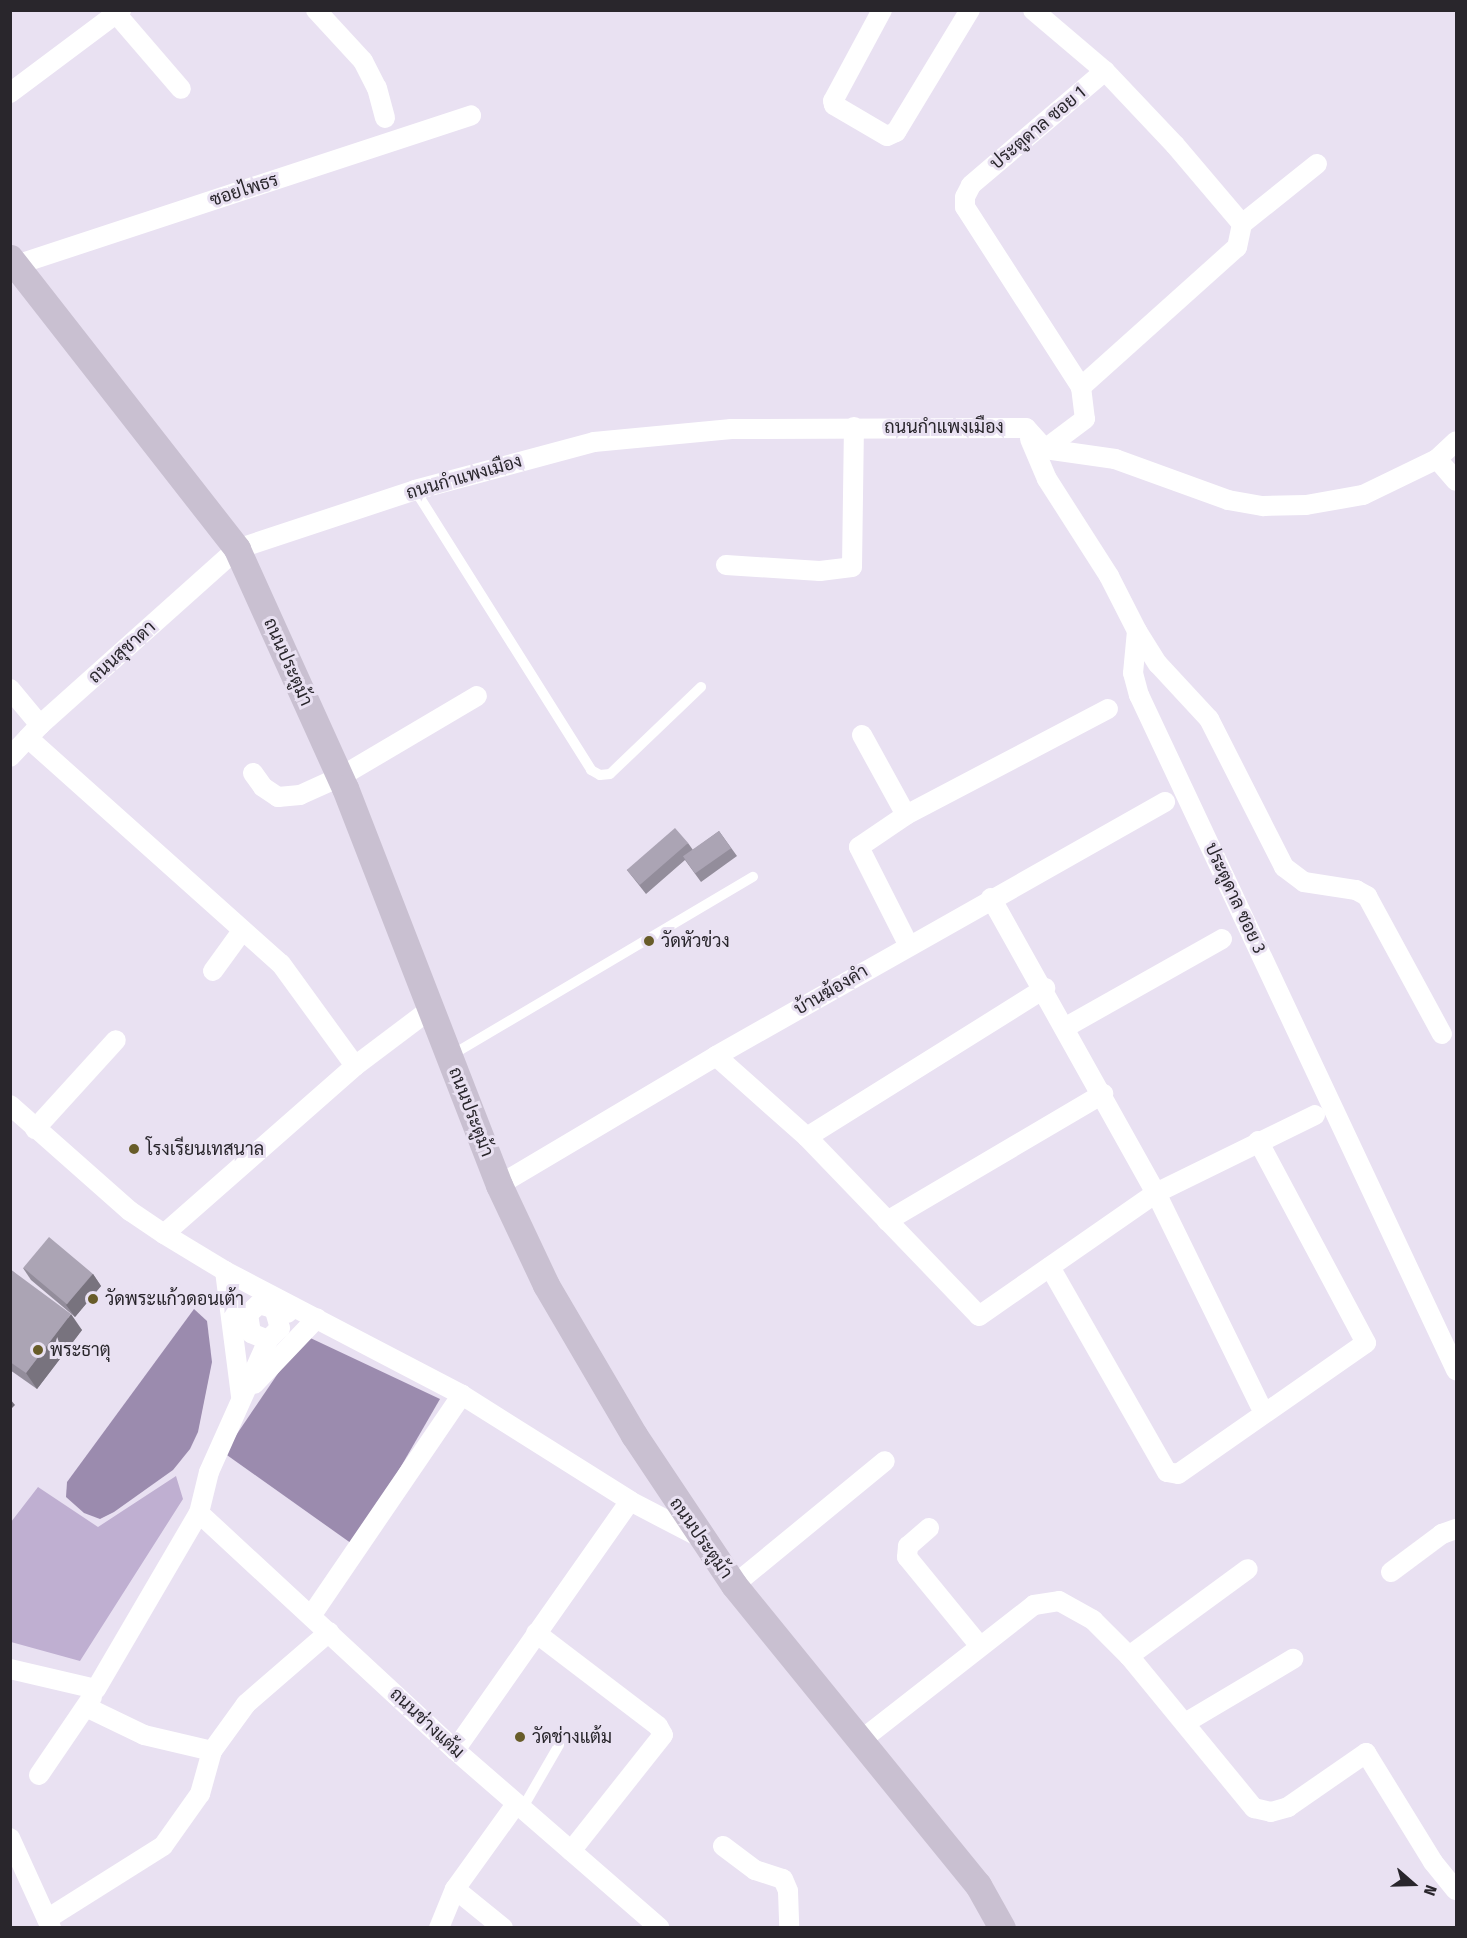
<!DOCTYPE html>
<meta charset="utf-8">
<style>
body{margin:0}
#map{position:relative;width:1467px;height:1938px;overflow:hidden;background:#e9e1f2;font-family:"Fira Sans Condensed",Sarabun,sans-serif}
div>[style]{position:absolute}
.green>*{inset:0;background:#bfafd1}
.water>*{inset:0;background:#9b8bae}
.lane>*{height:10px;margin:-5px;padding:0 5px;transform-origin:5px;border-radius:5px;background:#fff}
.street>*{height:20px;margin:-10px;padding:0 10px;transform-origin:10px;border-radius:10px;background:#fff}
.secondary>*{height:27px;margin:-13.5px;padding:0 13.5px;transform-origin:13.5px;border-radius:13.5px;background:#c9c0d1}
.wall>*{inset:0;background:#938d9b}
.shaded-wall>*{inset:0;background:#78737e}
.building>*{inset:0;background:#aba4b4;transform-origin:0 0}
.dots>*{width:16px;height:16px;translate:-50% -50%;box-sizing:border-box;border:3px solid #e9e1f2;border-radius:50%}
span{translate:-50% -50%;white-space:nowrap;text-align:center;line-height:1.15;-webkit-text-stroke:6px #e9e1f2;paint-order:stroke}
.street-label{font-size:18px;color:#29262c}
.poi-label{font-size:18px;color:#29262c}
.left{translate:0 -50%;text-align:left}
.frame{position:absolute;inset:0;border:12px solid #29262c;pointer-events:none}
.north{position:absolute;left:1383px;top:1854px;width:60px;height:60px;-webkit-text-stroke:4px #e9e1f2;paint-order:stroke;rotate:110deg;font-size:16px;font-weight:700;line-height:24px;text-align:center;color:#29262c}
.north::after{content:'';display:block;margin:auto;width:21px;height:27px;background:#29262c;clip-path:polygon(50% 0,100% 100%,50% 72%,0 100%)}
</style>
<div id="map">
<div class="green">
<div style="clip-path:polygon(176px 1476px,183px 1499px,80px 1661px,11px 1642px,11px 1522px,38px 1487px,98px 1527px)"></div>
</div>
<div class="water">
<div style="clip-path:polygon(194px 1309px,207px 1321px,212px 1362px,198px 1432px,190px 1449px,173px 1470px,114px 1512px,100px 1519px,84px 1513px,66px 1497px,67px 1482px)"></div>
<div style="clip-path:polygon(304px 1335px,440px 1399px,355px 1546px,224px 1453px)"></div>
</div>
<div class="lane">
<div style="left:415px;top:490px;width:331px;rotate:57.8deg"></div>
<div style="left:591px;top:770px;width:10px;rotate:29deg"></div>
<div style="left:600px;top:775px;width:10px;rotate:-6deg"></div>
<div style="left:610px;top:774px;width:126px;rotate:-43.7deg"></div>
<div style="left:450px;top:1056px;width:352px;rotate:-30.6deg"></div>
<div style="left:522px;top:1809px;width:74px;rotate:-60deg"></div>
</div>
<div class="street">
<div style="left:113px;top:10px;width:104px;rotate:49.3deg"></div>
<div style="left:316px;top:10px;width:69px;rotate:47.3deg"></div>
<div style="left:363px;top:61px;width:30px;rotate:63deg"></div>
<div style="left:377px;top:88px;width:31px;rotate:75deg"></div>
<div style="left:882px;top:10px;width:103px;rotate:118.3deg"></div>
<div style="left:833px;top:101px;width:4px;rotate:76deg"></div>
<div style="left:834px;top:105px;width:61px;rotate:30.3deg"></div>
<div style="left:887px;top:136px;width:10px;rotate:-24deg"></div>
<div style="left:896px;top:132px;width:143px;rotate:-58.8deg"></div>
<div style="left:1033px;top:10px;width:94px;rotate:40.3deg"></div>
<div style="left:1105px;top:71px;width:102px;rotate:46.6deg"></div>
<div style="left:1175px;top:145px;width:104px;rotate:49.7deg"></div>
<div style="left:1242px;top:224px;width:24px;rotate:102deg"></div>
<div style="left:1237px;top:247px;width:210px;rotate:138.1deg"></div>
<div style="left:1081px;top:387px;width:32px;rotate:83deg"></div>
<div style="left:1085px;top:419px;width:50px;rotate:143.1deg"></div>
<div style="left:10px;top:93px;width:139px;rotate:-36.8deg"></div>
<div style="left:1242px;top:224px;width:96px;rotate:-38.7deg"></div>
<div style="left:16px;top:265px;width:479px;rotate:-18.2deg"></div>
<div style="left:1081px;top:387px;width:214px;rotate:-122.8deg"></div>
<div style="left:965px;top:207px;width:10px;rotate:-90deg"></div>
<div style="left:965px;top:197px;width:13px;rotate:-63deg"></div>
<div style="left:971px;top:185px;width:176px;rotate:-40.4deg"></div>
<div style="left:1030px;top:439px;width:43px;rotate:67deg"></div>
<div style="left:1047px;top:479px;width:115px;rotate:57.4deg"></div>
<div style="left:1109px;top:576px;width:62px;rotate:63deg"></div>
<div style="left:1137px;top:631px;width:42px;rotate:95.4deg"></div>
<div style="left:1133px;top:673px;width:23px;rotate:75deg"></div>
<div style="left:1139px;top:695px;width:746px;rotate:64.84deg"></div>
<div style="left:1045px;top:449px;width:71px;rotate:8.1deg"></div>
<div style="left:1115px;top:459px;width:120px;rotate:19.9deg"></div>
<div style="left:1228px;top:500px;width:36px;rotate:10deg"></div>
<div style="left:1263px;top:506px;width:43px;rotate:-1.3deg"></div>
<div style="left:1306px;top:505px;width:58px;rotate:-10deg"></div>
<div style="left:1363px;top:495px;width:82px;rotate:-25.9deg"></div>
<div style="left:1437px;top:459px;width:26px;rotate:-43deg"></div>
<div style="left:1437px;top:459px;width:29px;rotate:49deg"></div>
<div style="left:726px;top:565px;width:94px;rotate:3.7deg"></div>
<div style="left:820px;top:571px;width:32px;rotate:-7deg"></div>
<div style="left:852px;top:567px;width:140px;rotate:-89.2deg"></div>
<div style="left:1137px;top:631px;width:39px;rotate:58deg"></div>
<div style="left:1158px;top:664px;width:75px;rotate:47.2deg"></div>
<div style="left:1209px;top:719px;width:166px;rotate:63.1deg"></div>
<div style="left:1284px;top:867px;width:25px;rotate:37deg"></div>
<div style="left:1304px;top:882px;width:53px;rotate:8.7deg"></div>
<div style="left:1356px;top:890px;width:13px;rotate:29deg"></div>
<div style="left:1367px;top:896px;width:157px;rotate:61.5deg"></div>
<div style="left:10px;top:689px;width:47px;rotate:50.2deg"></div>
<div style="left:862px;top:735px;width:91px;rotate:61.2deg"></div>
<div style="left:28px;top:738px;width:339px;rotate:41.8deg"></div>
<div style="left:281px;top:964px;width:126px;rotate:54deg"></div>
<div style="left:10px;top:757px;width:44px;rotate:-46.8deg"></div>
<div style="left:40px;top:725px;width:264px;rotate:-41.8deg"></div>
<div style="left:237px;top:549px;width:188px;rotate:-18.3deg"></div>
<div style="left:415px;top:490px;width:185px;rotate:-15deg"></div>
<div style="left:594px;top:442px;width:138px;rotate:-5.4deg"></div>
<div style="left:731px;top:429px;width:295px;rotate:-0.2deg"></div>
<div style="left:1026px;top:428px;width:28px;rotate:48deg"></div>
<div style="left:253px;top:773px;width:17px;rotate:54deg"></div>
<div style="left:263px;top:787px;width:18px;rotate:34deg"></div>
<div style="left:278px;top:797px;width:22px;rotate:-5deg"></div>
<div style="left:300px;top:795px;width:44px;rotate:-24.2deg"></div>
<div style="left:340px;top:777px;width:159px;rotate:-30.6deg"></div>
<div style="left:991px;top:898px;width:338px;rotate:60.8deg"></div>
<div style="left:1156px;top:1193px;width:236px;rotate:63.9deg"></div>
<div style="left:909px;top:946px;width:111px;rotate:-116.8deg"></div>
<div style="left:859px;top:847px;width:57px;rotate:-34.2deg"></div>
<div style="left:906px;top:815px;width:228px;rotate:-27.7deg"></div>
<div style="left:213px;top:971px;width:49px;rotate:-54.1deg"></div>
<div style="left:1066px;top:1027px;width:179px;rotate:-29.4deg"></div>
<div style="left:716px;top:1056px;width:122px;rotate:41.7deg"></div>
<div style="left:807px;top:1137px;width:248px;rotate:46.1deg"></div>
<div style="left:979px;top:1316px;width:216px;rotate:-34.8deg"></div>
<div style="left:1156px;top:1193px;width:177px;rotate:-26.1deg"></div>
<div style="left:10px;top:1105px;width:160px;rotate:41.5deg"></div>
<div style="left:130px;top:1211px;width:41px;rotate:34.1deg"></div>
<div style="left:164px;top:1234px;width:71px;rotate:31.2deg"></div>
<div style="left:225px;top:1271px;width:267px;rotate:27.6deg"></div>
<div style="left:462px;top:1395px;width:199px;rotate:32.2deg"></div>
<div style="left:630px;top:1501px;width:80px;rotate:27.5deg"></div>
<div style="left:35px;top:1129px;width:120px;rotate:-47.7deg"></div>
<div style="left:807px;top:1137px;width:281px;rotate:-32deg"></div>
<div style="left:499px;top:1185px;width:252px;rotate:-30.7deg"></div>
<div style="left:716px;top:1056px;width:516px;rotate:-29.5deg"></div>
<div style="left:887px;top:1221px;width:251px;rotate:-30.5deg"></div>
<div style="left:164px;top:1234px;width:254px;rotate:-41.3deg"></div>
<div style="left:355px;top:1066px;width:96px;rotate:-37deg"></div>
<div style="left:1050px;top:1267px;width:236px;rotate:60.3deg"></div>
<div style="left:1167px;top:1472px;width:11px;rotate:10deg"></div>
<div style="left:1178px;top:1474px;width:229px;rotate:-34.9deg"></div>
<div style="left:1366px;top:1343px;width:229px;rotate:-118.1deg"></div>
<div style="left:225px;top:1271px;width:126px;rotate:82.7deg"></div>
<div style="left:275px;top:1311px;width:18px;rotate:74deg"></div>
<div style="left:280px;top:1328px;width:17px;rotate:135deg"></div>
<div style="left:268px;top:1340px;width:18px;rotate:-158deg"></div>
<div style="left:251px;top:1333px;width:19px;rotate:-99deg"></div>
<div style="left:248px;top:1314px;width:15px;rotate:-42deg"></div>
<div style="left:259px;top:1304px;width:30px;rotate:17deg"></div>
<div style="left:254px;top:1384px;width:91px;rotate:-46.3deg"></div>
<div style="left:199px;top:1513px;width:349px;rotate:42.8deg"></div>
<div style="left:455px;top:1750px;width:271px;rotate:41deg"></div>
<div style="left:929px;top:1528px;width:28px;rotate:139deg"></div>
<div style="left:908px;top:1546px;width:11px;rotate:95deg"></div>
<div style="left:907px;top:1557px;width:114px;rotate:50.7deg"></div>
<div style="left:1391px;top:1572px;width:64px;rotate:-36.7deg"></div>
<div style="left:1442px;top:1534px;width:15px;rotate:-20deg"></div>
<div style="left:734px;top:1585px;width:195px;rotate:-39.4deg"></div>
<div style="left:311px;top:1616px;width:268px;rotate:-55.7deg"></div>
<div style="left:536px;top:1633px;width:153px;rotate:37.3deg"></div>
<div style="left:658px;top:1726px;width:10px;rotate:61deg"></div>
<div style="left:663px;top:1735px;width:148px;rotate:128.4deg"></div>
<div style="left:1129px;top:1656px;width:147px;rotate:-36.2deg"></div>
<div style="left:10px;top:1669px;width:88px;rotate:13.1deg"></div>
<div style="left:96px;top:1689px;width:204px;rotate:-59.7deg"></div>
<div style="left:199px;top:1513px;width:42px;rotate:-76.3deg"></div>
<div style="left:209px;top:1472px;width:145px;rotate:-65.9deg"></div>
<div style="left:86px;top:1707px;width:64px;rotate:25.8deg"></div>
<div style="left:144px;top:1735px;width:70px;rotate:13.2deg"></div>
<div style="left:1185px;top:1723px;width:126px;rotate:-30.7deg"></div>
<div style="left:860px;top:1741px;width:221px;rotate:-38deg"></div>
<div style="left:1034px;top:1605px;width:25px;rotate:-9deg"></div>
<div style="left:1059px;top:1601px;width:39px;rotate:29deg"></div>
<div style="left:1093px;top:1620px;width:51px;rotate:45deg"></div>
<div style="left:1129px;top:1656px;width:197px;rotate:50.6deg"></div>
<div style="left:1254px;top:1808px;width:17px;rotate:13deg"></div>
<div style="left:1271px;top:1812px;width:18px;rotate:-16deg"></div>
<div style="left:1288px;top:1807px;width:95px;rotate:-34.7deg"></div>
<div style="left:1366px;top:1753px;width:128px;rotate:58.4deg"></div>
<div style="left:1433px;top:1862px;width:36px;rotate:51deg"></div>
<div style="left:455px;top:1750px;width:304px;rotate:-54.9deg"></div>
<div style="left:39px;top:1775px;width:94px;rotate:-55.8deg"></div>
<div style="left:10px;top:1838px;width:99px;rotate:65.5deg"></div>
<div style="left:723px;top:1846px;width:40px;rotate:37deg"></div>
<div style="left:755px;top:1870px;width:29px;rotate:18deg"></div>
<div style="left:783px;top:1879px;width:13px;rotate:67deg"></div>
<div style="left:788px;top:1891px;width:37px;rotate:88deg"></div>
<div style="left:455px;top:1889px;width:62px;rotate:39.1deg"></div>
<div style="left:47px;top:1919px;width:137px;rotate:-32.2deg"></div>
<div style="left:163px;top:1846px;width:64px;rotate:-54.6deg"></div>
<div style="left:200px;top:1794px;width:45px;rotate:-74.4deg"></div>
<div style="left:212px;top:1751px;width:58px;rotate:-54.1deg"></div>
<div style="left:246px;top:1704px;width:110px;rotate:-40.9deg"></div>
<div style="left:439px;top:1928px;width:42px;rotate:-67.7deg"></div>
<div style="left:455px;top:1889px;width:105px;rotate:-54.3deg"></div>
</div>
<div class="secondary">
<div style="left:10px;top:258px;width:369px;rotate:52deg"></div>
<div style="left:237px;top:549px;width:262px;rotate:65.7deg"></div>
<div style="left:345px;top:788px;width:426px;rotate:68.8deg"></div>
<div style="left:499px;top:1185px;width:110px;rotate:64.8deg"></div>
<div style="left:546px;top:1285px;width:174px;rotate:59.6deg"></div>
<div style="left:634px;top:1435px;width:180px;rotate:56.3deg"></div>
<div style="left:734px;top:1585px;width:387px;rotate:50.9deg"></div>
<div style="left:978px;top:1885px;width:49px;rotate:60.8deg"></div>
</div>
<div class="wall">
<div style="clip-path:polygon(719px 831px,737px 856px,701px 882px,685px 860px,646px 894px,627px 870px,688px 843px,693px 850px)"></div>
<div style="clip-path:polygon(23px 1268px,93px 1274px,101px 1286px,75px 1317px,31px 1280px)"></div>
<div style="clip-path:polygon(10px 1269px,82px 1330px,37px 1389px,10px 1370px)"></div>
</div>
<div class="shaded-wall">
<div style="clip-path:polygon(93px 1274px,101px 1286px,75px 1317px,66px 1305px)"></div>
<div style="clip-path:polygon(71px 1314px,82px 1330px,37px 1389px,26px 1373px)"></div>
<div style="clip-path:polygon(10px 1399px,15px 1405px,10px 1410px)"></div>
</div>
<div class="building">
<div style="left:675px;top:828px;width:20px;height:64px;rotate:49deg"></div>
<div style="left:719px;top:831px;width:21px;height:44px;rotate:55deg"></div>
<div style="left:49px;top:1237px;width:57px;height:40px;rotate:40deg"></div>
<div style="clip-path:polygon(10px 1269px,71px 1314px,26px 1373px,10px 1362px)"></div>
</div>
<div class="dots">
<div style="left:649px;top:941px;background:#685c29"></div>
<div style="left:134px;top:1149px;background:#685c29"></div>
<div style="left:93px;top:1299px;background:#685c29"></div>
<div style="left:38px;top:1350px;background:#685c29"></div>
<div style="left:520px;top:1737px;background:#685c29"></div>
</div>
<div class="street-label">
<span style="left:1038px;top:128px;rotate:-40deg">ประตูดาล ซอย 1</span>
<span style="left:244px;top:190px;rotate:-18deg">ซอยไพธร</span>
<span style="left:944px;top:427px">ถนนกำแพงเมือง</span>
<span style="left:464px;top:477px;rotate:-16deg">ถนนกำแพงเมือง</span>
<span style="left:122px;top:652px;rotate:-42deg">ถนนสุชาดา</span>
<span style="left:288px;top:662px;rotate:66deg">ถนนประตูม้า</span>
<span style="left:1235px;top:898px;rotate:65deg">ประตูดาล ซอย 3</span>
<span style="left:831px;top:990px;rotate:-30deg">บ้านฆ้องคำ</span>
<span style="left:471px;top:1112px;rotate:69deg">ถนนประตูม้า</span>
<span style="left:701px;top:1538px;rotate:55deg">ถนนประตูม้า</span>
<span style="left:427px;top:1723px;rotate:43deg">ถนนช่างแต้ม</span>
</div>
<div class="poi-label">
<span class="left" style="left:661px;top:941px">วัดหัวข่วง</span>
<span class="left" style="left:146px;top:1149px">โรงเรียนเทสนาล</span>
<span class="left" style="left:105px;top:1299px">วัดพระแก้วดอนเต้า</span>
<span class="left" style="left:50px;top:1350px">พระธาตุ</span>
<span class="left" style="left:532px;top:1737px">วัดช่างแต้ม</span>
</div>
<div class="frame"></div>
<div class="north">N</div>
</div>
